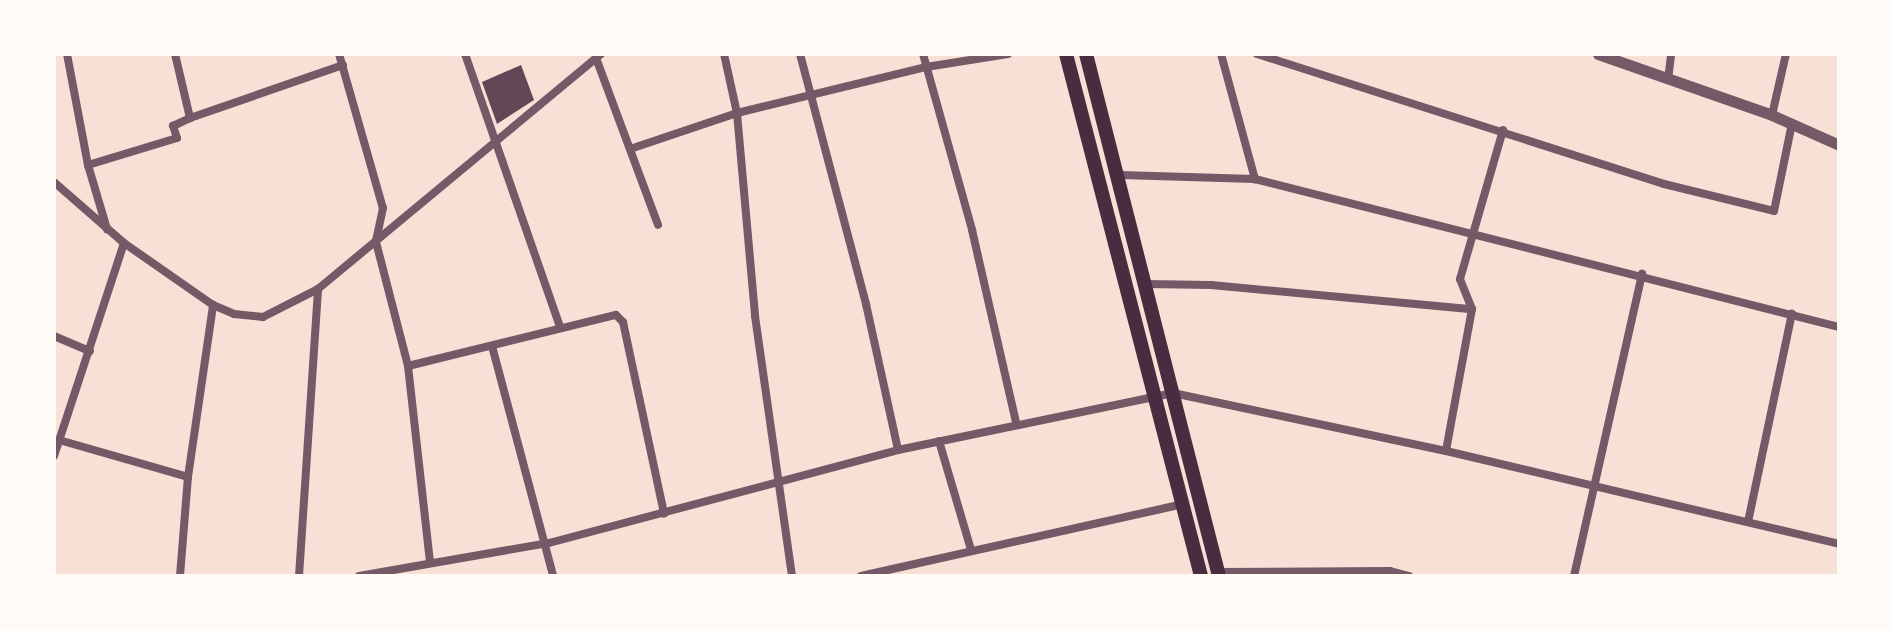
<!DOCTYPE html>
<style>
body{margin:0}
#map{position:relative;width:1893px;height:630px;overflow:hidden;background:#f7e1d7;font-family:Commissioner,sans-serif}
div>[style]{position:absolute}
.building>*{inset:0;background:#644757}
.minor>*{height:8px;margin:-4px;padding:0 4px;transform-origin:4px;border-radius:4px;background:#755966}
.tertiary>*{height:11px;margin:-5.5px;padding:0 5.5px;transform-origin:5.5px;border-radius:5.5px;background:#755966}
.primary>*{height:14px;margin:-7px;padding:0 7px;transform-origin:7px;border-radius:7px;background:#4a2c40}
span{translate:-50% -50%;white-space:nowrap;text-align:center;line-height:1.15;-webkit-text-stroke:8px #fffaf5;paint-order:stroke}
.frame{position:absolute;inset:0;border:56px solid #fffaf5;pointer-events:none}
</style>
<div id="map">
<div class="building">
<div style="clip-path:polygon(521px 65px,534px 100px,497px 124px,482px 82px)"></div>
</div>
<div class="minor">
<div style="left:67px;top:54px;width:113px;rotate:79.3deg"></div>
<div style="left:88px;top:165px;width:67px;rotate:73.5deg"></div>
<div style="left:175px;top:54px;width:66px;rotate:76.8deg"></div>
<div style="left:339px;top:54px;width:160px;rotate:74.1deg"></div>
<div style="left:383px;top:208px;width:35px;rotate:102deg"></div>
<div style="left:376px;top:242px;width:128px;rotate:75.5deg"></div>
<div style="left:408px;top:366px;width:198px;rotate:83.6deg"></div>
<div style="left:465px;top:54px;width:289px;rotate:70.8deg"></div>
<div style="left:724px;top:54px;width:60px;rotate:77.6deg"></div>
<div style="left:737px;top:113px;width:204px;rotate:84.9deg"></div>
<div style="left:755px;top:316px;width:263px;rotate:81.9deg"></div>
<div style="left:800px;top:54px;width:259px;rotate:75.2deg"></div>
<div style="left:866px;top:304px;width:149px;rotate:77.6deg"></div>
<div style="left:923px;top:54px;width:183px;rotate:74.4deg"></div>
<div style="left:972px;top:230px;width:197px;rotate:77.1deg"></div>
<div style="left:1221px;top:54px;width:130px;rotate:74.8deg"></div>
<div style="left:1257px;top:54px;width:427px;rotate:17.7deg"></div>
<div style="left:1664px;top:184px;width:113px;rotate:13.8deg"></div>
<div style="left:1774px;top:211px;width:90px;rotate:-78.4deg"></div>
<div style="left:596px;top:58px;width:178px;rotate:69.6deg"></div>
<div style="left:1668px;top:80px;width:26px;rotate:-83deg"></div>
<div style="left:1772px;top:115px;width:63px;rotate:-77.1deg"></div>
<div style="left:630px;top:149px;width:113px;rotate:-18.6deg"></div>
<div style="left:737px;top:113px;width:195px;rotate:-13.7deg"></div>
<div style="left:926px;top:67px;width:83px;rotate:-9deg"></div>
<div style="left:88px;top:165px;width:93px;rotate:-16.9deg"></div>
<div style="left:177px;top:138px;width:13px;rotate:-108deg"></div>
<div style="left:173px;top:126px;width:19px;rotate:-25deg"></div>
<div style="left:190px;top:118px;width:162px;rotate:-19.1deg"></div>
<div style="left:1120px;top:175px;width:135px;rotate:1.7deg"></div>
<div style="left:1255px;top:179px;width:602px;rotate:14.22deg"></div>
<div style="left:54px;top:182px;width:93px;rotate:41.1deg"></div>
<div style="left:124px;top:243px;width:108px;rotate:34.9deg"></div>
<div style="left:213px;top:305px;width:23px;rotate:23deg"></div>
<div style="left:234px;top:314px;width:29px;rotate:6deg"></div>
<div style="left:263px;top:317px;width:62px;rotate:-27deg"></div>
<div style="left:318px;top:289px;width:368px;rotate:-39.7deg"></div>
<div style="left:1146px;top:284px;width:65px;rotate:0.9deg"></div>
<div style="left:1211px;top:285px;width:262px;rotate:5.3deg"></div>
<div style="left:1472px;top:309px;width:144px;rotate:100.4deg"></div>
<div style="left:1472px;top:309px;width:32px;rotate:-112deg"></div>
<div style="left:1460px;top:279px;width:155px;rotate:-73.9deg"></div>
<div style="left:54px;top:336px;width:39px;rotate:23deg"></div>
<div style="left:492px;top:346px;width:238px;rotate:75.1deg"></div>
<div style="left:408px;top:366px;width:214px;rotate:-13.8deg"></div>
<div style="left:616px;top:315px;width:10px;rotate:45deg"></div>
<div style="left:623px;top:322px;width:196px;rotate:77.9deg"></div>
<div style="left:59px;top:440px;width:134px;rotate:16deg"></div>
<div style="left:939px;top:441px;width:114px;rotate:73.6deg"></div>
<div style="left:54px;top:456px;width:224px;rotate:-71.8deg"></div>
<div style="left:1748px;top:522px;width:213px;rotate:-78.1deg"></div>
<div style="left:1218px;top:572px;width:172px;rotate:-0.3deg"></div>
<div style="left:1390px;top:571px;width:20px;rotate:15deg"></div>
<div style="left:180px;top:576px;width:99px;rotate:-85.4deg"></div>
<div style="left:188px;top:477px;width:174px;rotate:-81.7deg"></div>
<div style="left:299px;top:576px;width:288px;rotate:-86.2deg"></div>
<div style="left:359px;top:576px;width:193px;rotate:-9.9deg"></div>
<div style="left:549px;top:543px;width:361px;rotate:-14.9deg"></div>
<div style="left:898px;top:450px;width:281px;rotate:-11.7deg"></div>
<div style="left:1173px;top:393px;width:279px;rotate:12deg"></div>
<div style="left:1446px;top:451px;width:404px;rotate:13.3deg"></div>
<div style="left:861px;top:576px;width:329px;rotate:-12.6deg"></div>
<div style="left:1574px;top:576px;width:310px;rotate:-77.3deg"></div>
</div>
<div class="tertiary">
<div style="left:1598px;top:54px;width:184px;rotate:19.3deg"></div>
<div style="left:1772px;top:115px;width:73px;rotate:24.1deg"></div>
</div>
<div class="primary">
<div style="left:1066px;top:54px;width:539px;rotate:75.5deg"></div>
<div style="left:1086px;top:54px;width:539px;rotate:75.71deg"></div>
</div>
<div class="frame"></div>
</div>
